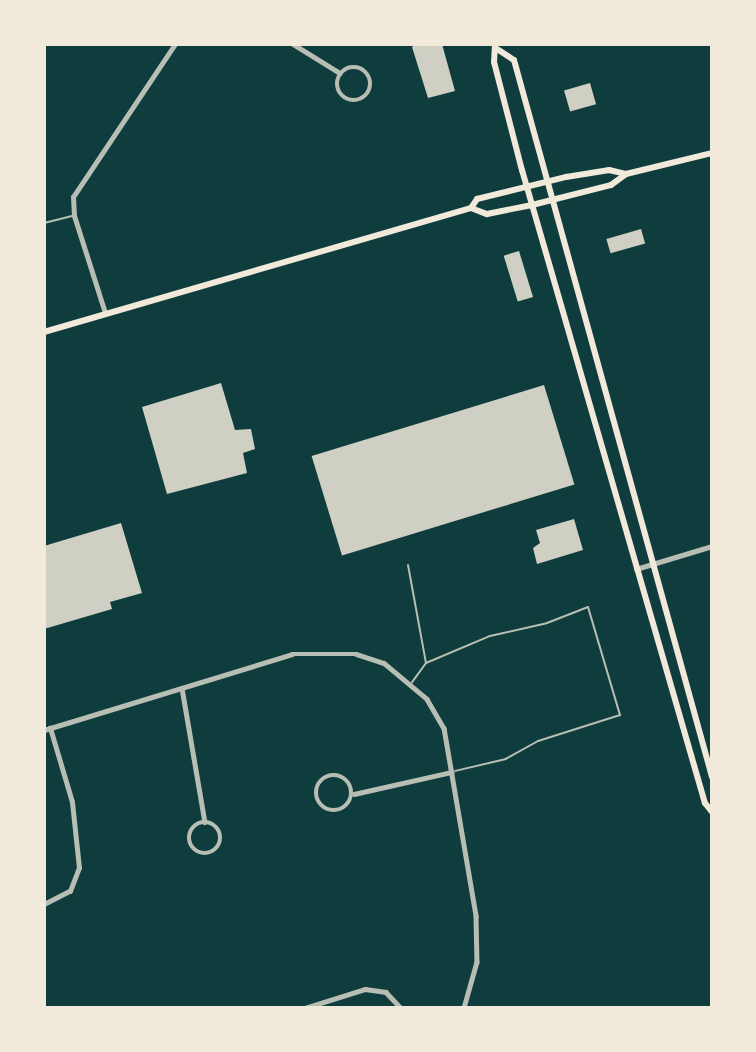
<!DOCTYPE html>
<style>
body{margin:0}
#map{position:relative;width:756px;height:1052px;overflow:hidden;background:#0f3d3e;font-family:Roboto,sans-serif}
div>[style]{position:absolute}
.building>*{inset:0;background:#cfcfc3;transform-origin:0 0}
.service>*{height:2px;margin:-1px;padding:0 1px;transform-origin:1px;border-radius:1px;background:#b8beb3}
.minor>*{height:4.5px;margin:-2.25px;padding:0 2.25px;transform-origin:2.25px;border-radius:2.25px;background:#b8beb3}
.minor>.ring{margin:-2.25px;padding:0;box-sizing:content-box;background:none;border:4.5px solid #b8beb3;border-radius:50%}
.secondary>*{height:6px;margin:-3px;padding:0 3px;transform-origin:3px;border-radius:3px;background:#f1e9da}
span{translate:-50% -50%;white-space:nowrap;text-align:center;line-height:1.15;-webkit-text-stroke:6px #f1e9da;paint-order:stroke}
.frame{position:absolute;inset:0;border:46px solid #f1e9da;pointer-events:none}
</style>
<div id="map">
<div class="building">
<div style="clip-path:polygon(416px 44px,442px 44px,455px 91px,428px 98px,412px 47px)"></div>
<div style="left:590px;top:83px;width:22px;height:27px;rotate:74deg"></div>
<div style="left:641px;top:229px;width:15px;height:36px;rotate:74deg"></div>
<div style="left:519px;top:251px;width:48px;height:16px;rotate:73deg"></div>
<div style="clip-path:polygon(221px 383px,235px 430px,251px 429px,255px 449px,243px 453px,247px 473px,167px 494px,142px 407px)"></div>
<div style="left:544px;top:385px;width:104px;height:243px;rotate:73deg"></div>
<div style="clip-path:polygon(574px 519px,583px 550px,537px 564px,533px 548px,540px 543px,536px 530px)"></div>
<div style="clip-path:polygon(121px 523px,142px 593px,110px 602px,112px 609px,44px 629px,44px 546px)"></div>
</div>
<div class="service">
<div style="left:44px;top:223px;width:30px;rotate:-14deg"></div>
<div style="left:408px;top:565px;width:100px;rotate:79.6deg"></div>
<div style="left:426px;top:663px;width:24px;rotate:126deg"></div>
<div style="left:426px;top:663px;width:69px;rotate:-22.9deg"></div>
<div style="left:490px;top:636px;width:58px;rotate:-12.8deg"></div>
<div style="left:547px;top:623px;width:44px;rotate:-21.3deg"></div>
<div style="left:588px;top:607px;width:113px;rotate:73.5deg"></div>
<div style="left:620px;top:715px;width:86px;rotate:162.4deg"></div>
<div style="left:538px;top:741px;width:37px;rotate:151deg"></div>
<div style="left:506px;top:759px;width:52px;rotate:166.8deg"></div>
</div>
<div class="minor">
<div style="left:293px;top:44px;width:55px;rotate:31.7deg"></div>
<div class="ring" style="left:337px;top:67px;width:29.5px;height:29.5px"></div>
<div style="left:105px;top:313px;width:102px;rotate:-107.7deg"></div>
<div style="left:74px;top:216px;width:19px;rotate:-93deg"></div>
<div style="left:73px;top:197px;width:184px;rotate:-56.3deg"></div>
<div style="left:636px;top:569px;width:79px;rotate:-16.8deg"></div>
<div style="left:182px;top:688px;width:136px;rotate:80.3deg"></div>
<div style="left:44px;top:730px;width:259px;rotate:-17deg"></div>
<div style="left:292px;top:654px;width:64px"></div>
<div style="left:356px;top:654px;width:29px;rotate:18deg"></div>
<div style="left:384px;top:663px;width:56px;rotate:39.9deg"></div>
<div style="left:427px;top:699px;width:34px;rotate:60deg"></div>
<div style="left:444px;top:728px;width:191px;rotate:80.3deg"></div>
<div style="left:476px;top:916px;width:46px;rotate:88.8deg"></div>
<div style="left:477px;top:962px;width:48px;rotate:105.8deg"></div>
<div class="ring" style="left:316px;top:775px;width:31.5px;height:31.5px"></div>
<div style="left:354px;top:794px;width:100px;rotate:-12.7deg"></div>
<div class="ring" style="left:189px;top:822px;width:27.5px;height:27.5px"></div>
<div style="left:44px;top:904px;width:29px;rotate:-27deg"></div>
<div style="left:70px;top:891px;width:25px;rotate:-69deg"></div>
<div style="left:79px;top:868px;width:66px;rotate:-96.1deg"></div>
<div style="left:72px;top:802px;width:77px;rotate:-106.6deg"></div>
<div style="left:305px;top:1008px;width:63px;rotate:-17.6deg"></div>
<div style="left:365px;top:989px;width:21px;rotate:8deg"></div>
<div style="left:386px;top:992px;width:22px;rotate:47deg"></div>
</div>
<div class="secondary">
<div style="left:495px;top:44px;width:18px;rotate:93deg"></div>
<div style="left:494px;top:62px;width:112px;rotate:75.5deg"></div>
<div style="left:522px;top:170px;width:659px;rotate:73.88deg"></div>
<div style="left:705px;top:803px;width:11px;rotate:52deg"></div>
<div style="left:497px;top:49px;width:20px;rotate:33deg"></div>
<div style="left:514px;top:60px;width:744px;rotate:74.56deg"></div>
<div style="left:471px;top:208px;width:17px;rotate:21deg"></div>
<div style="left:487px;top:214px;width:46px;rotate:-11.3deg"></div>
<div style="left:532px;top:205px;width:81px;rotate:-14.2deg"></div>
<div style="left:611px;top:185px;width:19px;rotate:-36deg"></div>
<div style="left:626px;top:174px;width:89px;rotate:-13.7deg"></div>
<div style="left:44px;top:332px;width:445px;rotate:-16.2deg"></div>
<div style="left:471px;top:208px;width:11px;rotate:-56deg"></div>
<div style="left:477px;top:199px;width:92px;rotate:-13.9deg"></div>
<div style="left:566px;top:177px;width:44px;rotate:-9.2deg"></div>
<div style="left:609px;top:170px;width:17px;rotate:13deg"></div>
</div>
<div class="frame"></div>
</div>
